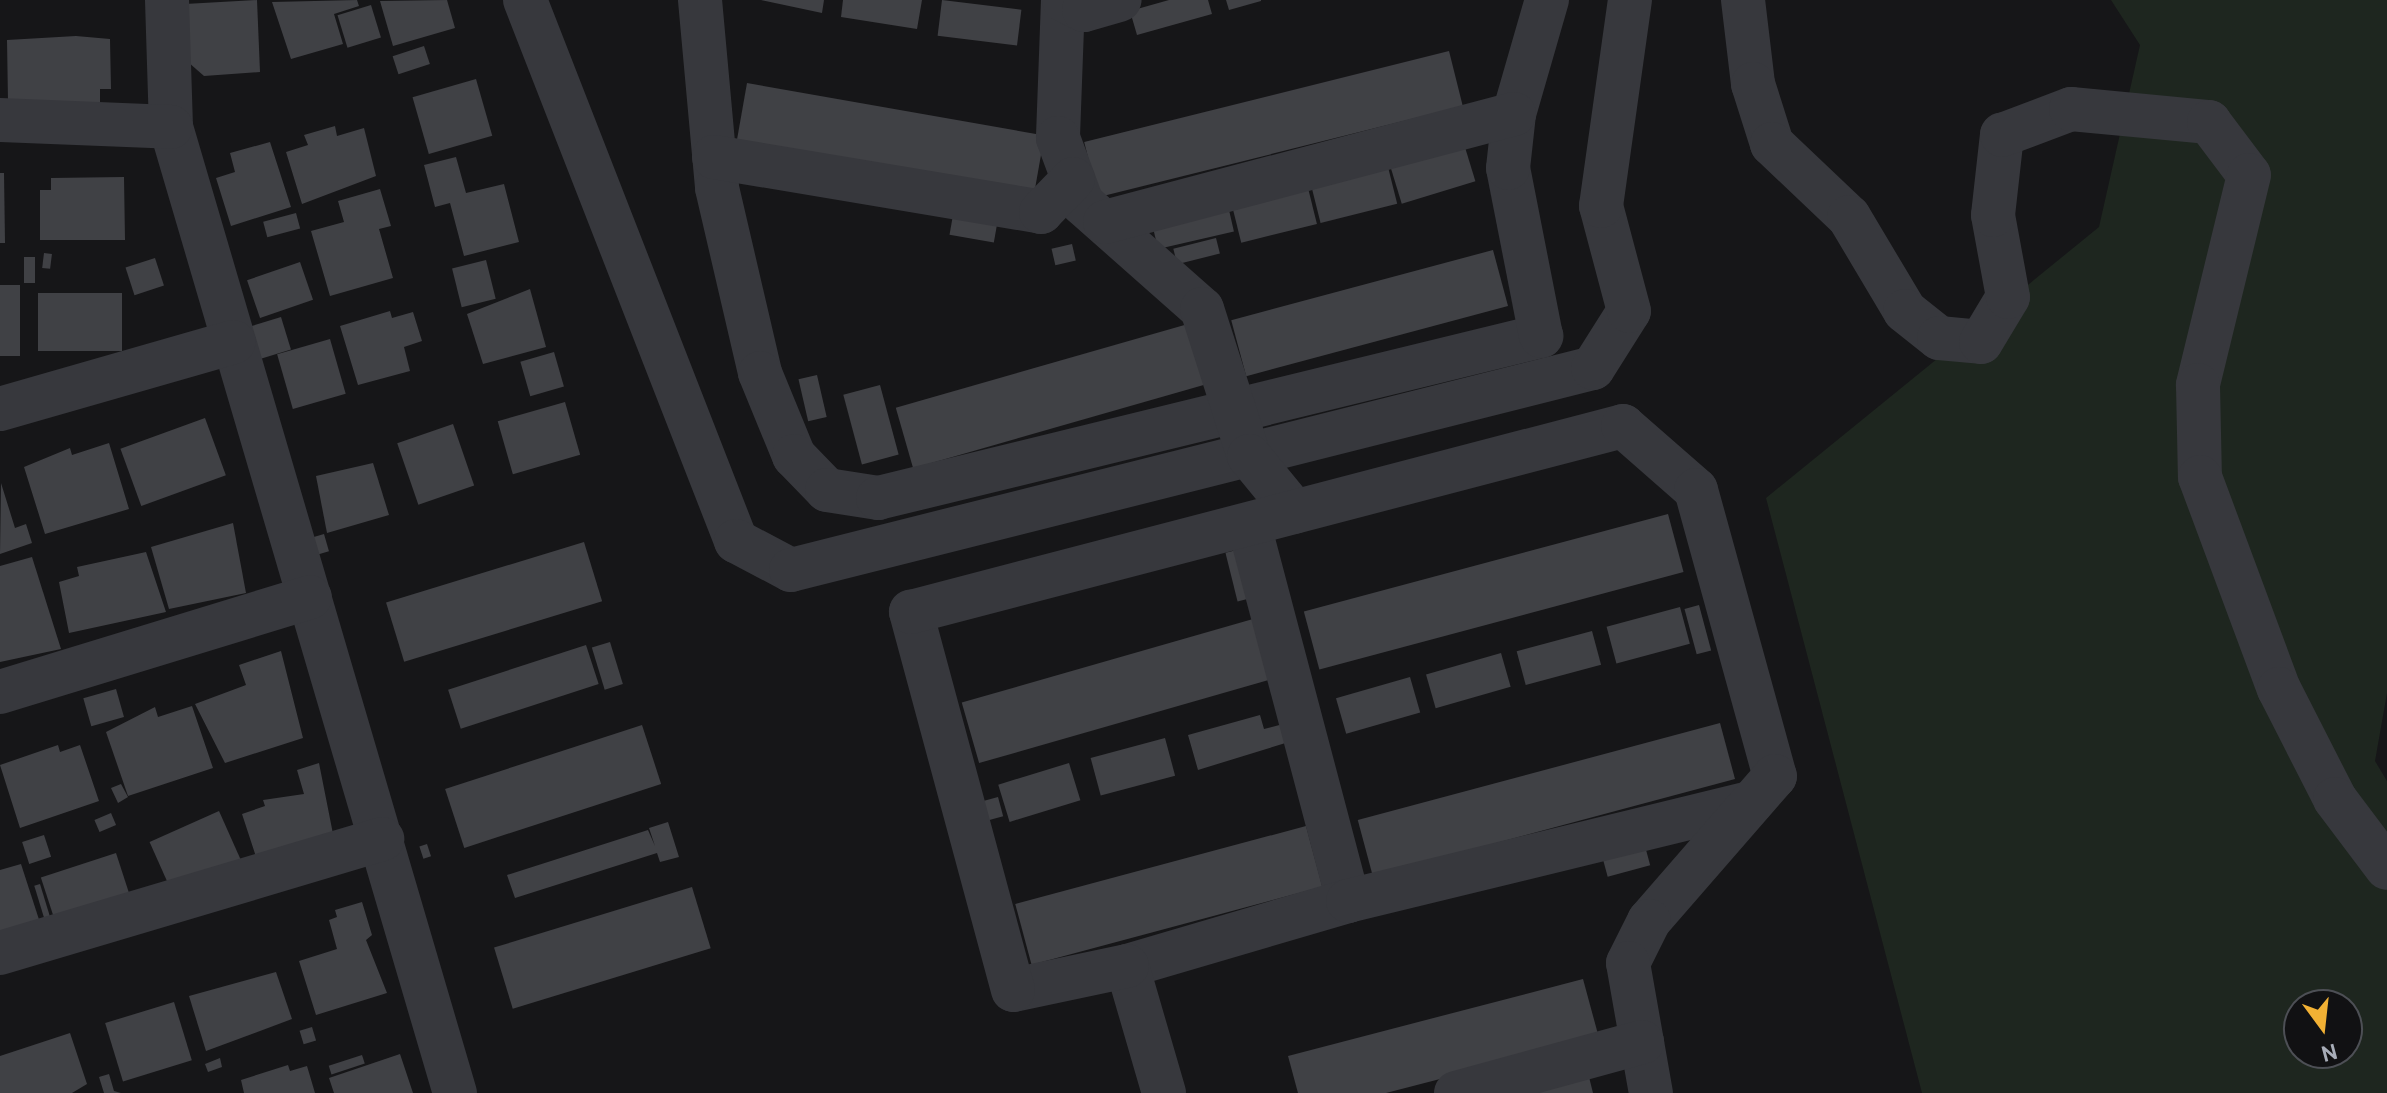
<!DOCTYPE html>
<style>
body{margin:0}
#map{position:relative;width:2387px;height:1093px;overflow:hidden;background:#161618;font-family:Overpass,sans-serif}
div>[style]{position:absolute}
.green>*{inset:0;background:#1e261f}
.building>*{inset:0;background:#404145;transform-origin:0 0}
.minor>*{height:44px;margin:-22px;padding:0 22px;transform-origin:22px;border-radius:22px;background:#37383d}
span{translate:-50% -50%;white-space:nowrap;text-align:center;line-height:1.15;-webkit-text-stroke:8px #111113;paint-order:stroke}
.north{position:absolute;left:2283px;top:989px;width:80px;height:80px;box-sizing:border-box;background:#111113;border:2px solid #4d4f55;border-radius:50%;rotate:165deg;font-size:22px;font-weight:700;line-height:32px;text-align:center;color:#a8adb8}
.north::after{content:'';display:block;margin:auto;width:28px;height:36px;background:#f2b134;clip-path:polygon(50% 0,100% 100%,50% 72%,0 100%)}
</style>
<div id="map">
<div class="green">
<div style="clip-path:polygon(evenodd,2111px 0,2387px 0,2387px 693px,2375px 761px,2387px 781px,2387px 1093px,1922px 1093px,1766px 498px,2099px 227px,2140px 45px,2111px 0,2299px 1005px,2347px 1005px,2347px 1053px,2299px 1053px,2299px 1005px)"></div>
</div>
<div class="building">
<div style="clip-path:polygon(257px 0,260px 72px,204px 76px,188px 62px,185px 4px)"></div>
<div style="clip-path:polygon(357px 0,359px 6px,334px 14px,343px 44px,291px 59px,272px 2px)"></div>
<div style="clip-path:polygon(447px 0,455px 28px,393px 46px,380px 1px)"></div>
<div style="clip-path:polygon(761px 0,824px 0,822px 13px)"></div>
<div style="clip-path:polygon(843px 0,922px 0,917px 29px,841px 17px)"></div>
<div style="left:942px;top:0;width:80px;height:36px;rotate:7deg"></div>
<div style="clip-path:polygon(1169px 0,1208px 0,1212px 14px,1137px 35px,1130px 11px)"></div>
<div style="clip-path:polygon(1226px 0,1261px 0,1261px 1px,1229px 10px)"></div>
<div style="left:371px;top:5px;width:34px;height:35px;rotate:73deg"></div>
<div style="clip-path:polygon(76px 36px,110px 39px,111px 89px,100px 89px,100px 103px,8px 102px,7px 40px)"></div>
<div style="left:424px;top:46px;width:19px;height:33px;rotate:72deg"></div>
<div style="left:1449px;top:51px;width:57px;height:376px;rotate:76deg"></div>
<div style="left:476px;top:79px;width:59px;height:66px;rotate:74deg"></div>
<div style="left:747px;top:83px;width:302px;height:63px;rotate:10deg"></div>
<div style="clip-path:polygon(335px 126px,337px 136px,364px 128px,376px 176px,302px 204px,286px 152px,308px 145px,304px 135px)"></div>
<div style="clip-path:polygon(270px 142px,291px 207px,231px 226px,216px 178px,235px 172px,230px 153px)"></div>
<div style="left:1464px;top:144px;width:39px;height:77px;rotate:73deg"></div>
<div style="clip-path:polygon(456px 157px,466px 193px,504px 184px,519px 242px,464px 256px,450px 203px,435px 207px,424px 165px)"></div>
<div style="left:1388px;top:167px;width:38px;height:79px;rotate:76deg"></div>
<div style="clip-path:polygon(0 173px,4px 173px,5px 243px,0 243px)"></div>
<div style="clip-path:polygon(124px 177px,125px 240px,40px 240px,40px 190px,51px 190px,51px 178px)"></div>
<div style="left:1308px;top:188px;width:37px;height:78px;rotate:76deg"></div>
<div style="clip-path:polygon(380px 189px,391px 226px,379px 229px,393px 278px,330px 296px,311px 231px,344px 222px,338px 201px)"></div>
<div style="left:1229px;top:210px;width:22px;height:78px;rotate:77deg"></div>
<div style="left:296px;top:213px;width:16px;height:34px;rotate:75deg"></div>
<div style="left:953px;top:215px;width:45px;height:20px;rotate:10deg"></div>
<div style="left:1216px;top:238px;width:16px;height:44px;rotate:76deg"></div>
<div style="left:1072px;top:244px;width:17px;height:21px;rotate:77deg"></div>
<div style="left:1493px;top:250px;width:58px;height:271px;rotate:75deg"></div>
<div style="left:44px;top:253px;width:8px;height:15px;rotate:7deg"></div>
<div style="left:24px;top:257px;width:11px;height:26px"></div>
<div style="left:155px;top:258px;width:29px;height:31px;rotate:72deg"></div>
<div style="left:486px;top:260px;width:40px;height:35px;rotate:76deg"></div>
<div style="left:300px;top:262px;width:40px;height:56px;rotate:71deg"></div>
<div style="left:0;top:285px;width:20px;height:71px"></div>
<div style="clip-path:polygon(530px 289px,546px 347px,483px 364px,467px 314px)"></div>
<div style="left:38px;top:293px;width:84px;height:58px"></div>
<div style="clip-path:polygon(390px 311px,392px 318px,413px 312px,422px 341px,404px 347px,410px 371px,358px 385px,340px 326px)"></div>
<div style="left:281px;top:317px;width:34px;height:34px;rotate:73deg"></div>
<div style="left:1188px;top:324px;width:63px;height:304px;rotate:74deg"></div>
<div style="left:330px;top:339px;width:57px;height:55px;rotate:74deg"></div>
<div style="left:554px;top:352px;width:36px;height:35px;rotate:74deg"></div>
<div style="left:817px;top:375px;width:43px;height:19px;rotate:77deg"></div>
<div style="left:880px;top:385px;width:72px;height:38px;rotate:75deg"></div>
<div style="left:565px;top:402px;width:55px;height:70px;rotate:74deg"></div>
<div style="left:205px;top:418px;width:61px;height:90px;rotate:70deg"></div>
<div style="left:453px;top:424px;width:65px;height:59px;rotate:71deg"></div>
<div style="clip-path:polygon(109px 443px,129px 509px,45px 534px,24px 467px,70px 448px,72px 455px)"></div>
<div style="clip-path:polygon(373px 463px,389px 515px,327px 533px,316px 476px)"></div>
<div style="clip-path:polygon(1px 483px,15px 528px,26px 524px,32px 543px,0 554px)"></div>
<div style="left:1668px;top:514px;width:60px;height:377px;rotate:75deg"></div>
<div style="clip-path:polygon(233px 523px,246px 593px,169px 609px,151px 547px)"></div>
<div style="left:324px;top:534px;width:18px;height:15px;rotate:74deg"></div>
<div style="left:584px;top:542px;width:62px;height:207px;rotate:73deg"></div>
<div style="left:1241px;top:549px;width:50px;height:16px;rotate:76deg"></div>
<div style="clip-path:polygon(146px 552px,166px 612px,69px 633px,59px 582px,79px 576px,77px 567px)"></div>
<div style="clip-path:polygon(32px 557px,61px 649px,0 662px,0 566px)"></div>
<div style="left:1699px;top:605px;width:47px;height:15px;rotate:75deg"></div>
<div style="left:1680px;top:607px;width:38px;height:76px;rotate:75deg"></div>
<div style="left:1253px;top:619px;width:63px;height:303px;rotate:74deg"></div>
<div style="left:1592px;top:631px;width:35px;height:78px;rotate:75deg"></div>
<div style="left:610px;top:642px;width:44px;height:19px;rotate:73deg"></div>
<div style="left:586px;top:645px;width:41px;height:145px;rotate:72deg"></div>
<div style="clip-path:polygon(281px 651px,303px 738px,225px 763px,195px 704px,246px 685px,239px 665px)"></div>
<div style="left:1501px;top:653px;width:35px;height:78px;rotate:74deg"></div>
<div style="left:1410px;top:677px;width:37px;height:77px;rotate:74deg"></div>
<div style="left:116px;top:689px;width:29px;height:34px;rotate:74deg"></div>
<div style="clip-path:polygon(192px 706px,213px 768px,128px 796px,106px 732px,155px 707px,158px 717px)"></div>
<div style="clip-path:polygon(1260px 715px,1264px 729px,1287px 723px,1292px 741px,1198px 770px,1188px 735px)"></div>
<div style="left:1720px;top:723px;width:58px;height:375px;rotate:75deg"></div>
<div style="left:642px;top:725px;width:62px;height:207px;rotate:72deg"></div>
<div style="left:1165px;top:738px;width:39px;height:77px;rotate:75deg"></div>
<div style="clip-path:polygon(58px 745px,60px 752px,80px 745px,99px 801px,20px 828px,0 765px)"></div>
<div style="clip-path:polygon(319px 763px,335px 844px,260px 869px,242px 814px,265px 806px,263px 800px,304px 794px,297px 770px)"></div>
<div style="left:1069px;top:763px;width:39px;height:74px;rotate:73deg"></div>
<div style="clip-path:polygon(121px 784px,128px 797px,118px 803px,111px 788px)"></div>
<div style="left:998px;top:797px;width:20px;height:19px;rotate:75deg"></div>
<div style="left:219px;top:811px;width:66px;height:76px;rotate:66deg"></div>
<div style="left:111px;top:813px;width:13px;height:18px;rotate:67deg"></div>
<div style="clip-path:polygon(668px 822px,679px 857px,660px 862px,657px 853px,515px 898px,507px 875px,648px 830px,655px 846px,649px 828px)"></div>
<div style="left:1306px;top:826px;width:63px;height:301px;rotate:75deg"></div>
<div style="left:44px;top:835px;width:23px;height:23px;rotate:72deg"></div>
<div style="left:427px;top:844px;width:13px;height:8px;rotate:72deg"></div>
<div style="left:1645px;top:846px;width:20px;height:44px;rotate:75deg"></div>
<div style="left:116px;top:853px;width:55px;height:79px;rotate:72deg"></div>
<div style="clip-path:polygon(21px 864px,44px 935px,0 948px,0 870px)"></div>
<div style="left:40px;top:884px;width:48px;height:6px;rotate:73deg"></div>
<div style="left:692px;top:887px;width:64px;height:207px;rotate:73deg"></div>
<div style="clip-path:polygon(362px 902px,372px 935px,366px 940px,387px 993px,316px 1015px,299px 961px,337px 949px,329px 920px,337px 917px,335px 910px)"></div>
<div style="clip-path:polygon(276px 972px,292px 1019px,206px 1051px,189px 996px)"></div>
<div style="clip-path:polygon(1583px 979px,1599px 1038px,1386px 1093px,1298px 1093px,1288px 1056px)"></div>
<div style="left:174px;top:1002px;width:61px;height:72px;rotate:73deg"></div>
<div style="left:312px;top:1027px;width:14px;height:13px;rotate:73deg"></div>
<div style="clip-path:polygon(70px 1033px,87px 1084px,72px 1093px,0 1093px,0 1056px)"></div>
<div style="clip-path:polygon(400px 1054px,413px 1093px,334px 1093px,329px 1078px)"></div>
<div style="left:362px;top:1055px;width:9px;height:35px;rotate:72deg"></div>
<div style="clip-path:polygon(220px 1058px,222px 1067px,208px 1072px,205px 1064px)"></div>
<div style="clip-path:polygon(288px 1065px,290px 1071px,307px 1066px,315px 1093px,244px 1093px,241px 1080px)"></div>
<div style="clip-path:polygon(1588px 1073px,1593px 1093px,1518px 1093px)"></div>
<div style="clip-path:polygon(109px 1074px,114px 1091px,121px 1093px,104px 1093px,99px 1077px)"></div>
</div>
<div class="minor">
<div style="left:167px;top:0;width:127px;rotate:88.2deg"></div>
<div style="left:171px;top:127px;width:1007px;rotate:73.62deg"></div>
<div style="left:525px;top:0;width:581px;rotate:68.69deg"></div>
<div style="left:736px;top:541px;width:62px;rotate:27.8deg"></div>
<div style="left:791px;top:570px;width:827px;rotate:-14.14deg"></div>
<div style="left:1593px;top:368px;width:67px;rotate:-57.7deg"></div>
<div style="left:1629px;top:311px;width:109px;rotate:-104.9deg"></div>
<div style="left:1601px;top:206px;width:208px;rotate:-82deg"></div>
<div style="left:700px;top:0;width:189px;rotate:84.8deg"></div>
<div style="left:717px;top:188px;width:190px;rotate:76.9deg"></div>
<div style="left:760px;top:373px;width:90px;rotate:67.7deg"></div>
<div style="left:794px;top:456px;width:47px;rotate:45.9deg"></div>
<div style="left:827px;top:490px;width:52px;rotate:8.9deg"></div>
<div style="left:878px;top:498px;width:683px;rotate:-13.73deg"></div>
<div style="left:1541px;top:336px;width:171px;rotate:-101.1deg"></div>
<div style="left:1508px;top:168px;width:54px;rotate:-83.7deg"></div>
<div style="left:1514px;top:114px;width:119px;rotate:-73.9deg"></div>
<div style="left:1063px;top:0;width:138px;rotate:92.1deg"></div>
<div style="left:1058px;top:138px;width:69px;rotate:69.7deg"></div>
<div style="left:1082px;top:203px;width:160px;rotate:41.5deg"></div>
<div style="left:1202px;top:309px;width:154px;rotate:72.3deg"></div>
<div style="left:1249px;top:456px;width:72px;rotate:50.6deg"></div>
<div style="left:1064px;top:0;width:22px;rotate:27deg"></div>
<div style="left:1084px;top:10px;width:37px;rotate:-16deg"></div>
<div style="left:1743px;top:0;width:85px;rotate:83.2deg"></div>
<div style="left:1753px;top:84px;width:63px;rotate:72.4deg"></div>
<div style="left:1772px;top:144px;width:106px;rotate:43.5deg"></div>
<div style="left:1849px;top:217px;width:109px;rotate:59.2deg"></div>
<div style="left:1905px;top:311px;width:43px;rotate:38.5deg"></div>
<div style="left:1939px;top:338px;width:42px;rotate:5.4deg"></div>
<div style="left:1981px;top:342px;width:52px;rotate:-59deg"></div>
<div style="left:2008px;top:297px;width:83px;rotate:-100.4deg"></div>
<div style="left:1993px;top:215px;width:81px;rotate:-83.6deg"></div>
<div style="left:2002px;top:135px;width:74px;rotate:-20.6deg"></div>
<div style="left:2071px;top:109px;width:139px;rotate:5.4deg"></div>
<div style="left:2209px;top:122px;width:66px;rotate:53deg"></div>
<div style="left:2249px;top:175px;width:216px;rotate:103.7deg"></div>
<div style="left:2198px;top:385px;width:92px;rotate:88.8deg"></div>
<div style="left:2200px;top:477px;width:226px;rotate:69.6deg"></div>
<div style="left:2279px;top:689px;width:123px;rotate:63deg"></div>
<div style="left:2335px;top:799px;width:86px;rotate:53deg"></div>
<div style="left:0;top:120px;width:171px;rotate:2.3deg"></div>
<div style="left:714px;top:157px;width:332px;rotate:9.5deg"></div>
<div style="left:1041px;top:212px;width:46px;rotate:-45.9deg"></div>
<div style="left:1105px;top:222px;width:423px;rotate:-14.8deg"></div>
<div style="left:0;top:409px;width:243px;rotate:-16deg"></div>
<div style="left:1249px;top:525px;width:389px;rotate:75.2deg"></div>
<div style="left:0;top:692px;width:324px;rotate:-17deg"></div>
<div style="left:0;top:953px;width:399px;rotate:-16.6deg"></div>
<div style="left:1127px;top:966px;width:230px;rotate:-16.4deg"></div>
<div style="left:1348px;top:901px;width:415px;rotate:-13.7deg"></div>
<div style="left:1164px;top:1093px;width:132px;rotate:-106.2deg"></div>
<div style="left:1127px;top:966px;width:116px;rotate:168.1deg"></div>
<div style="left:1013px;top:990px;width:392px;rotate:-105.1deg"></div>
<div style="left:911px;top:612px;width:736px;rotate:-14.64deg"></div>
<div style="left:1623px;top:426px;width:97px;rotate:41.2deg"></div>
<div style="left:1696px;top:490px;width:297px;rotate:74.6deg"></div>
<div style="left:1775px;top:776px;width:192px;rotate:131deg"></div>
<div style="left:1649px;top:921px;width:47px;rotate:116.6deg"></div>
<div style="left:1628px;top:963px;width:132px;rotate:80deg"></div>
<div style="left:1456px;top:1093px;width:193px;rotate:-15.3deg"></div>
</div>
<div class="north">N</div>
</div>
